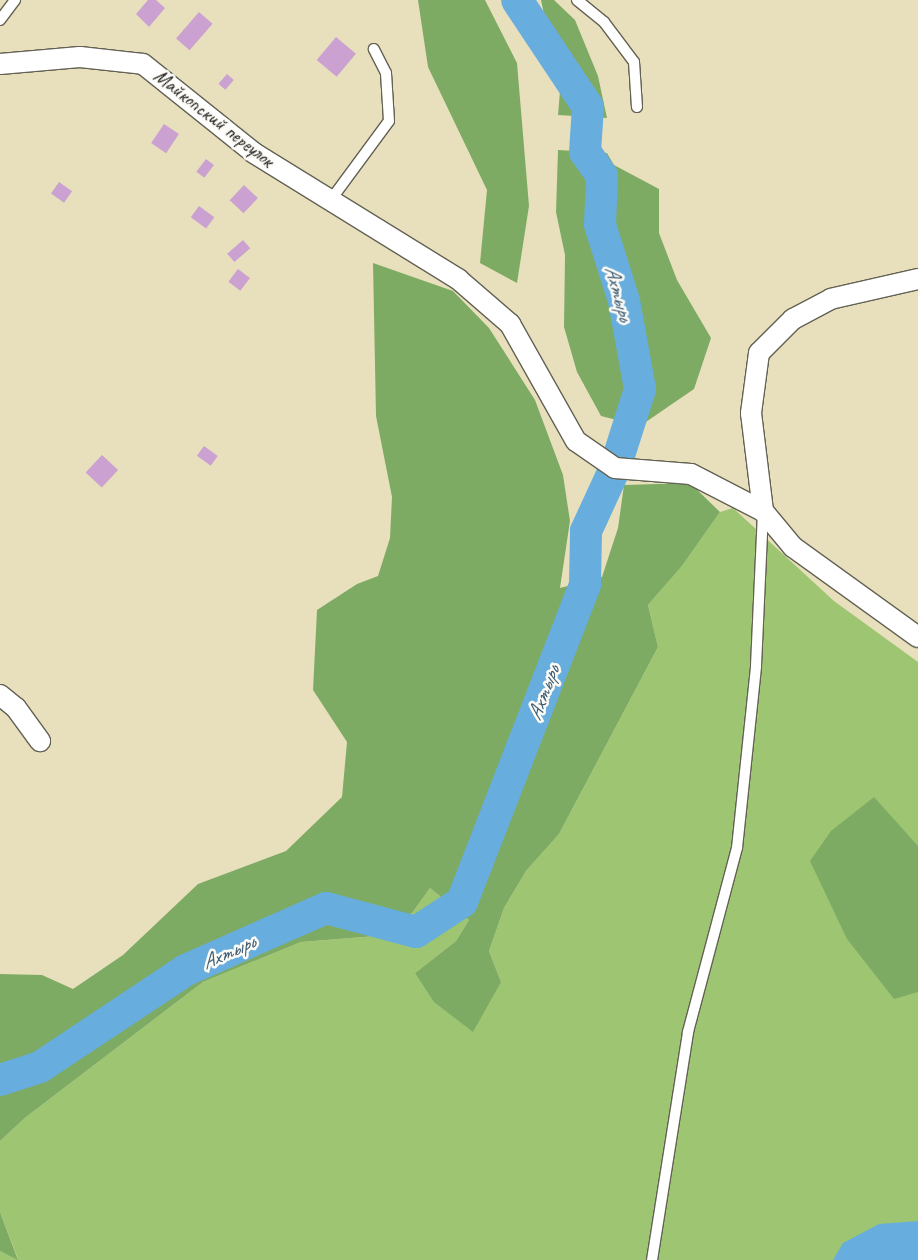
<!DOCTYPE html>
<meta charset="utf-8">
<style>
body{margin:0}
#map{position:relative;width:918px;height:1260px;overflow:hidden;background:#e8e0bc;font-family:Caveat,sans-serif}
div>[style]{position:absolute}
.green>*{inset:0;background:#9ec672}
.forest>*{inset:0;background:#7eab64}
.water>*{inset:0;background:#67adde}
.river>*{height:32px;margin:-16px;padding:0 16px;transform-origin:16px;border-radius:16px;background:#67adde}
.building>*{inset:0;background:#caa1d0;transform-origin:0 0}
.roads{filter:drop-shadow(1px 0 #636154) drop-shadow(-1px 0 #636154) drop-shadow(0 1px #636154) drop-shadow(0 -1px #636154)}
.lane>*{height:10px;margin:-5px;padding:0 5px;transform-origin:5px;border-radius:5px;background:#fff}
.street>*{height:20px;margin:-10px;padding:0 10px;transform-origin:10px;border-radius:10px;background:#fff}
span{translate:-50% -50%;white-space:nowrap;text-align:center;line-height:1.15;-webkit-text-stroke:5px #fdfcf7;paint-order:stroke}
.street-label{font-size:20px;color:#1c1c1c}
.water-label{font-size:21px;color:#3e5d73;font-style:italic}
</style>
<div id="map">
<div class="green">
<div style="clip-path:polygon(733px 508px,834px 601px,918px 662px,918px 1260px,0 1260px,0 1251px,18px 1259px,0 1212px,0 1141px,26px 1117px,203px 982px,301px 942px,376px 936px,412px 913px,430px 888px,469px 920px,456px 941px,415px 973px,501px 982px,489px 951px,504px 908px,526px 871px,559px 834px,658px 647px,648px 605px,682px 566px,720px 512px)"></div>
</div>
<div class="forest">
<div style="clip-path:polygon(418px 0,485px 0,517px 63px,529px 206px,517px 283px,480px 263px,487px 190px,428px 67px)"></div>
<div style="clip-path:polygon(541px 0,554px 0,575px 20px,598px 76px,607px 118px,558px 115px,560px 91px)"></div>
<div style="clip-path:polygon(558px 150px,607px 153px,614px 165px,659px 189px,659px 233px,677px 280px,711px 338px,694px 389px,640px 426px,601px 416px,577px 372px,564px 327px,565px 255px,556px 212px)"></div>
<div style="clip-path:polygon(373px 263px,453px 291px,489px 328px,535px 400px,563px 475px,570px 521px,560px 588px,602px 577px,618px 528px,624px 485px,690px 483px,720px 512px,682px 566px,648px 605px,658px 647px,559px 834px,526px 871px,504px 908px,489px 951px,501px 982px,473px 1032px,434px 1002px,415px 973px,456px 941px,469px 920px,430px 888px,412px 913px,376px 936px,301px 942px,203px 982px,26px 1117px,0 1141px,0 974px,42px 975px,73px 989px,123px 955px,198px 884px,286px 851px,342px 797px,347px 742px,313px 690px,317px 610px,357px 584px,378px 576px,390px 538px,392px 497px,376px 416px)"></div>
<div style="clip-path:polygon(874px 797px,918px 846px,918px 992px,894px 999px,847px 939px,810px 861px,831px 831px)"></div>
<div style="clip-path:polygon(0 1212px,18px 1260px,0 1251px)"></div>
</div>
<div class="water">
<div style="clip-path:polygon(918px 1221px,918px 1260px,833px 1260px,843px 1243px,879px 1224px)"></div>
</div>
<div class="river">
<div style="left:0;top:1080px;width:42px;rotate:-18deg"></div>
<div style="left:40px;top:1067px;width:175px;rotate:-33.6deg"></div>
<div style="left:186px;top:970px;width:153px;rotate:-23.9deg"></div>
<div style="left:326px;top:908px;width:93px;rotate:14.9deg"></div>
<div style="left:416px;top:932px;width:55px;rotate:-33.1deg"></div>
<div style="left:462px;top:902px;width:340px;rotate:-68.8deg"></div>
<div style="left:585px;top:585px;width:54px;rotate:-88.9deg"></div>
<div style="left:586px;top:531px;width:69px;rotate:-65.3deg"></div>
<div style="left:615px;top:468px;width:83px;rotate:-72.4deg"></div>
<div style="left:640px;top:389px;width:89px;rotate:-100.3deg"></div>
<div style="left:624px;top:301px;width:80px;rotate:-107.5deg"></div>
<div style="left:600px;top:225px;width:49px;rotate:-87.7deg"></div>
<div style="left:602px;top:176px;width:29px;rotate:-125deg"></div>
<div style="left:585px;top:152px;width:45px;rotate:-86.2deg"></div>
<div style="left:588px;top:107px;width:128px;rotate:-123.6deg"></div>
</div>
<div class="building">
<div style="clip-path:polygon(148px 0,156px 0,165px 8px,149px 27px,136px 14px)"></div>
<div style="left:199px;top:12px;width:18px;height:35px;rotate:41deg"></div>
<div style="left:336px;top:37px;width:26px;height:30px;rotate:40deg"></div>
<div style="left:227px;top:74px;width:9px;height:13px;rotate:41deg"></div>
<div style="left:164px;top:124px;width:18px;height:23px;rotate:34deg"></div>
<div style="left:206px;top:159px;width:10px;height:16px;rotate:37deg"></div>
<div style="left:59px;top:182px;width:16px;height:14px;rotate:35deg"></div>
<div style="left:244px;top:185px;width:19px;height:21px;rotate:43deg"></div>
<div style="left:199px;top:206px;width:19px;height:14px;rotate:36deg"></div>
<div style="left:243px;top:240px;width:11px;height:21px;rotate:49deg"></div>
<div style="left:238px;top:269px;width:15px;height:16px;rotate:37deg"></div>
<div style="left:204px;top:446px;width:17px;height:12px;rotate:36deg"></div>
<div style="left:102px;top:455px;width:22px;height:24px;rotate:43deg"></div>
</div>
<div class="roads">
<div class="lane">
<div style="left:577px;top:0;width:35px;rotate:39deg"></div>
<div style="left:604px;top:22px;width:50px;rotate:53.1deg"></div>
<div style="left:634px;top:62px;width:45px;rotate:86.2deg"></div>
<div style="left:0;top:20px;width:25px;rotate:-53deg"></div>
<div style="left:330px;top:201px;width:99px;rotate:-53.6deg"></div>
<div style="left:389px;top:121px;width:48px;rotate:-93.6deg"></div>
<div style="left:386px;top:73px;width:27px;rotate:-117deg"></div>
<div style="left:652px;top:1260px;width:231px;rotate:-81deg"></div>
<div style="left:688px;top:1032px;width:190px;rotate:-75.1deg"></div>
<div style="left:737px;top:848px;width:183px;rotate:-84deg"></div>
<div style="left:756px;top:666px;width:152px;rotate:-87.4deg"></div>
</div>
<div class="street">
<div style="left:0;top:64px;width:80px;rotate:-5deg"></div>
<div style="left:80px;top:57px;width:63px;rotate:6.3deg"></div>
<div style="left:143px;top:64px;width:142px;rotate:38.7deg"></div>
<div style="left:254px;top:153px;width:240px;rotate:31.7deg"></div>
<div style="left:458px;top:279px;width:69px;rotate:40.9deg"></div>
<div style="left:510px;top:324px;width:134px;rotate:60.6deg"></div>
<div style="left:576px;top:441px;width:47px;rotate:34.7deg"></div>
<div style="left:615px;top:468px;width:76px;rotate:4.5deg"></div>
<div style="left:691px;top:474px;width:81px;rotate:27.2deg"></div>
<div style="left:918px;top:279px;width:89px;rotate:167.1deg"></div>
<div style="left:831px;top:299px;width:43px;rotate:152.2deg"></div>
<div style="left:793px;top:319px;width:48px;rotate:135deg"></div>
<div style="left:759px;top:353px;width:61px;rotate:97.6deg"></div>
<div style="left:751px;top:413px;width:99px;rotate:83deg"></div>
<div style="left:763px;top:511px;width:47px;rotate:50.2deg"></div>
<div style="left:793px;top:547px;width:154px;rotate:35.8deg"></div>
<div style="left:0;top:695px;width:21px;rotate:39deg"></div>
<div style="left:16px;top:708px;width:41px;rotate:54deg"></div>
</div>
</div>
<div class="street-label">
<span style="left:214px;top:118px;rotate:38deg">Майкопский переулок</span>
</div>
<div class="water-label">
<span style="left:619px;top:293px;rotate:75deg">Ахтырь</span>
<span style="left:543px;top:693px;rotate:-69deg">Ахтырь</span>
<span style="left:228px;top:952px;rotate:-24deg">Ахтырь</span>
</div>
</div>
